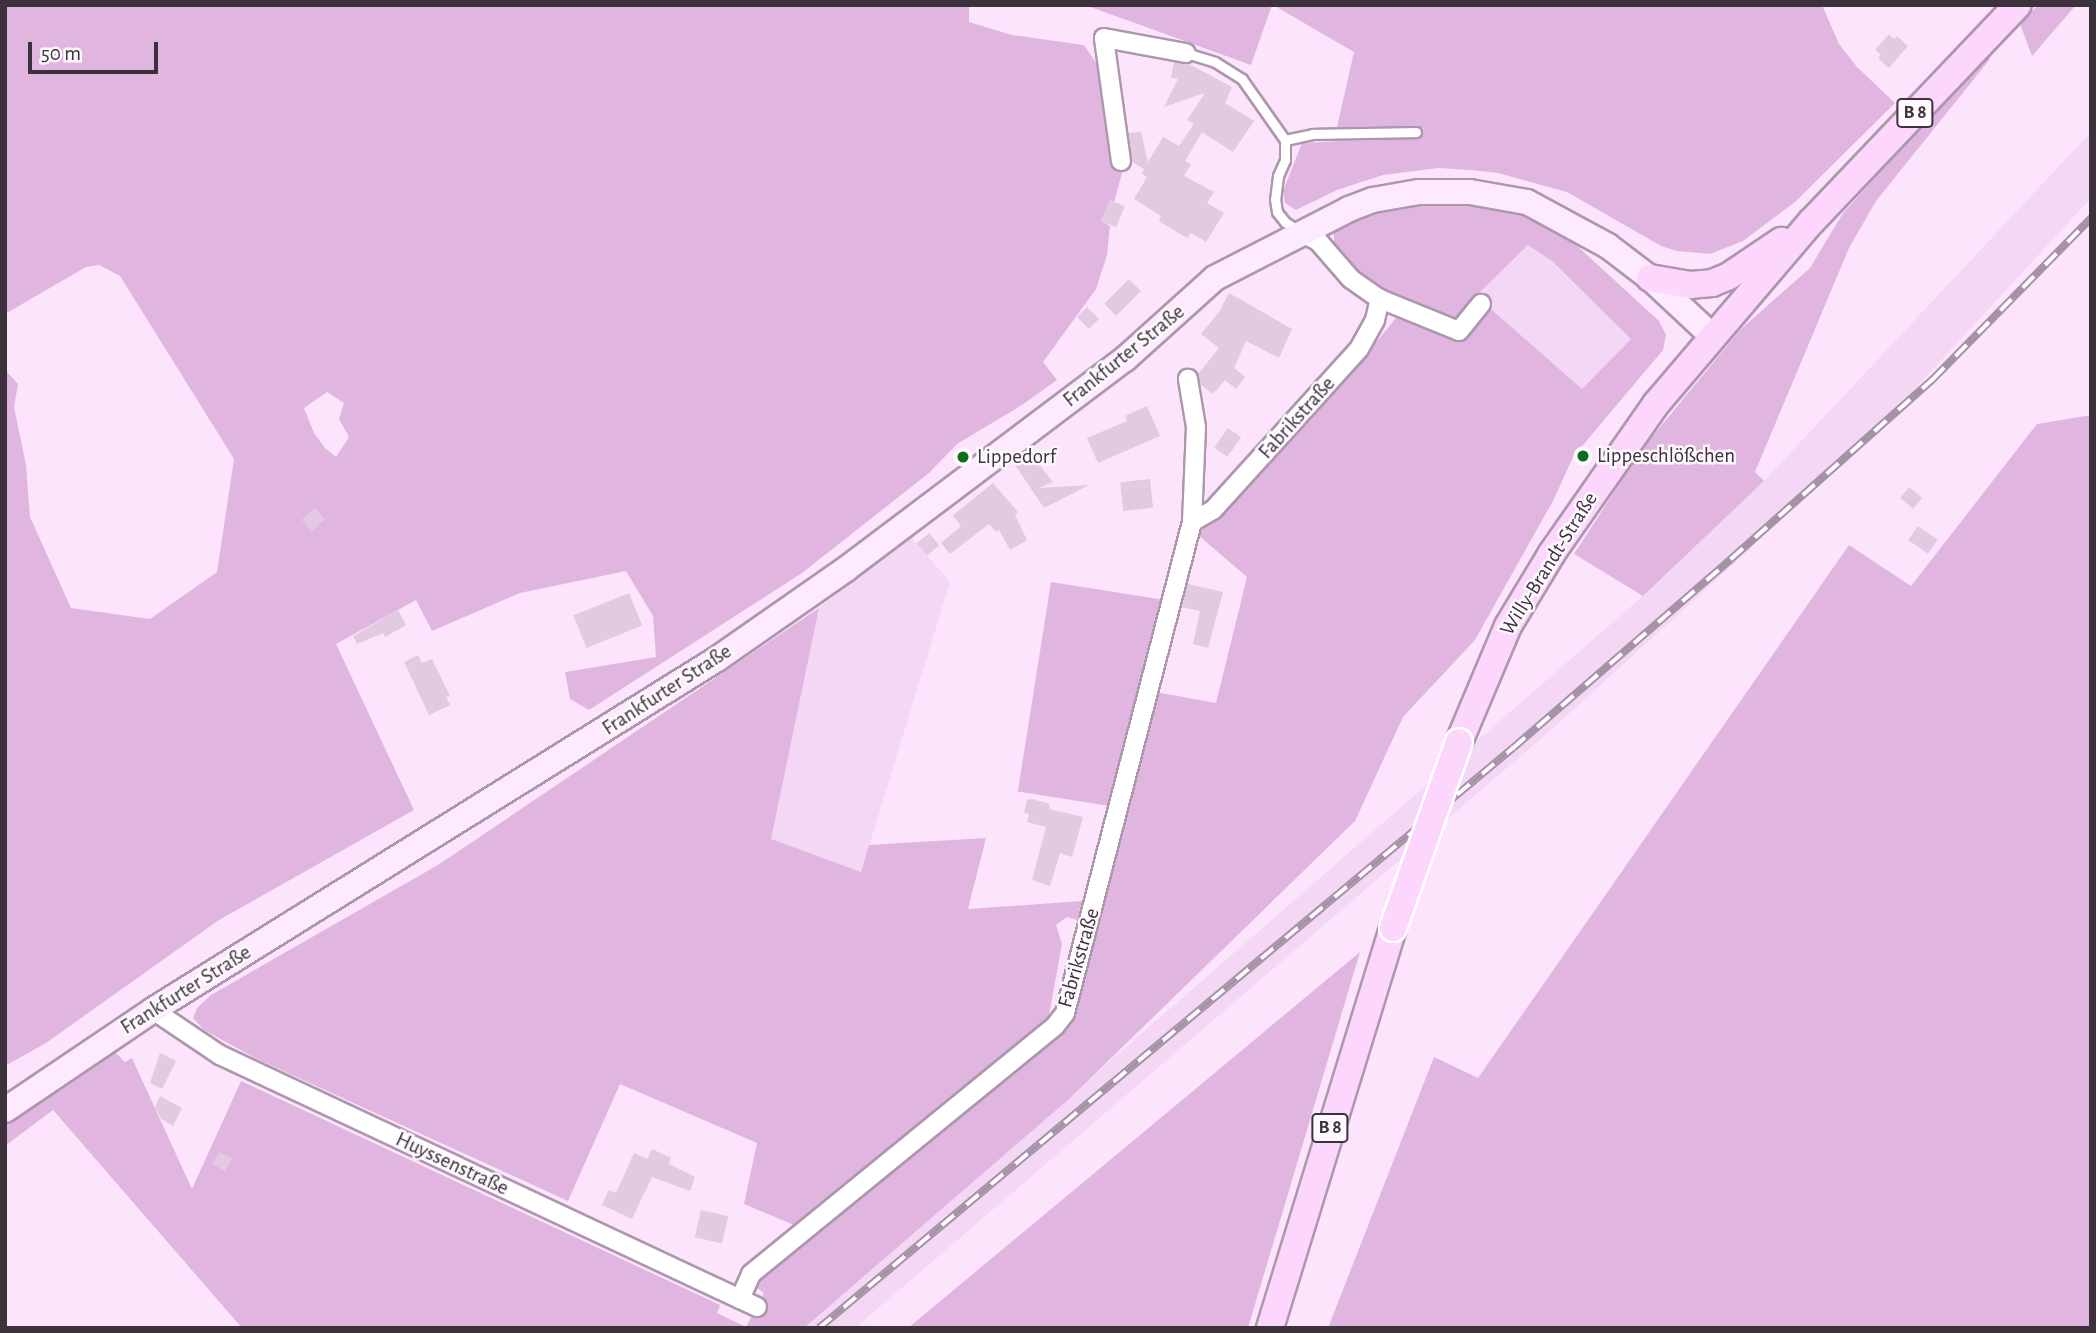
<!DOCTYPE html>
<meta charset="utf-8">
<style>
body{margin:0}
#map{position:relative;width:2096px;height:1333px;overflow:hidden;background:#fbe4fc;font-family:"Alegreya Sans",sans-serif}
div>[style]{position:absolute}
.built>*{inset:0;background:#f4d7f4}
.green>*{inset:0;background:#e0b6e1;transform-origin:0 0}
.building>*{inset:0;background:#e1cae2;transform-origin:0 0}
.roads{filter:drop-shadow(2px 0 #ad97ad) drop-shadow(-2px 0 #ad97ad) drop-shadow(0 2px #ad97ad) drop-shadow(0 -2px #ad97ad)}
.lane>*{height:9px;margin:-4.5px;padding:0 4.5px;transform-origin:4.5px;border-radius:4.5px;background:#fff}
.street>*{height:18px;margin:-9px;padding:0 9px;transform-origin:9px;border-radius:9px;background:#fff}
.secondary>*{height:24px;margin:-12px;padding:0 12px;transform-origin:12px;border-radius:12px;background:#feeaff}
.primary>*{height:26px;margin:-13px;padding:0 13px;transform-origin:13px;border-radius:13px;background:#fdd6fe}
.rail>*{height:8px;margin-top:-4px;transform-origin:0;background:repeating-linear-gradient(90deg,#fdf8fd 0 16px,#a493a4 0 32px);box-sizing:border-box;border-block:2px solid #a493a4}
.bridges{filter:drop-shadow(2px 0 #fff) drop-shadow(-2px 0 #fff) drop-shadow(0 2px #fff) drop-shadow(0 -2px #fff)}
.primary-bridge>*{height:26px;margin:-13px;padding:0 13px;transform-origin:13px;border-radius:13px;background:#fdd6fe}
.dots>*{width:19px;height:19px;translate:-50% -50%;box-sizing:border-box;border:4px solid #fdf8fd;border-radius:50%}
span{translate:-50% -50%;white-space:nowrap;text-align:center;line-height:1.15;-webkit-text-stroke:5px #fdf8fd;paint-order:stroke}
.shield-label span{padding:2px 5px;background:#fdf8fd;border:2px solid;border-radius:5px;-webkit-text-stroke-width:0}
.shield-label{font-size:19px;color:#3b323b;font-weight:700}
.street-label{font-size:21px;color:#3b323b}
.poi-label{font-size:21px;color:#3b323b}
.left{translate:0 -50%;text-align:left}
.frame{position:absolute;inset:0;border:7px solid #3b323b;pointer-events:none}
.scale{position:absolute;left:28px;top:42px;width:130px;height:32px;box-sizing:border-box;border:4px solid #3b323b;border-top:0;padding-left:9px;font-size:21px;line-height:24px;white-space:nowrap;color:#3b323b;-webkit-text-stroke:5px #fdf8fd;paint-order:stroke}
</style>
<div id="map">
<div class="built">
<div style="clip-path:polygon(2091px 132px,2091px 198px,1912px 392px,1738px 560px,1551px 730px,855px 1328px,804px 1328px,1643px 596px,1764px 481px)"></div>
<div style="clip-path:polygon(1528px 245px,1552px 261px,1631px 339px,1582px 389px,1476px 296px)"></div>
<div style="clip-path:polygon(910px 536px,950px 582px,861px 872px,770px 839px,819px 608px)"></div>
</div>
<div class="green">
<div style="clip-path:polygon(evenodd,5px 5px,969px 5px,969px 22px,1012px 35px,1084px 45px,1107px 79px,1126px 159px,1114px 202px,1110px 200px,1101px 221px,1110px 226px,1107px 255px,1096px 289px,1043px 362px,1057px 380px,1022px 405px,957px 444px,929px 473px,802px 573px,589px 710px,570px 699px,565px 672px,656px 657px,653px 616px,626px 571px,520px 593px,432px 631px,416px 600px,336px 644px,414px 810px,219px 920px,46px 1043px,5px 1066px,5px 370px,18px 384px,14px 407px,26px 465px,30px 517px,71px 608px,150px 619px,217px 572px,234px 459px,120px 276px,99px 265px,86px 267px,5px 314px,5px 5px,327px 392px,344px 403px,339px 419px,349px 437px,336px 457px,325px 448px,314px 433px,304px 408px,327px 392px)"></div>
<div style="clip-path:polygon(1085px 5px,1272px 5px,1251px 65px)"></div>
<div style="clip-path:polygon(1273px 5px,1822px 5px,1839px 44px,1857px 67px,1895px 103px,1795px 202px,1743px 241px,1710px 254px,1677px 251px,1661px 246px,1567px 192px,1498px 173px,1471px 170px,1438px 168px,1383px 175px,1337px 190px,1296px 210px,1285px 203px,1283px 191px,1302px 143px,1420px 137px,1424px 128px,1337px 127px,1354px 52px)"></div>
<div style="clip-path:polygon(2038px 5px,2076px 5px,2032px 56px,2020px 24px)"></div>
<div style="clip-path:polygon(1986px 56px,1990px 59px,1876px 201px,1849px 248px,1755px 472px,1764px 481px,1643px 596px,1574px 554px,1642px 449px,1740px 330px,1810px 268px,1843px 213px)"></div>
<div style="clip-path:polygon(evenodd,1456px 202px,1520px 214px,1549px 226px,1574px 243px,1659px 321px,1666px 335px,1663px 350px,1573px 457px,1554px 499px,1475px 640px,1403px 717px,1355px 821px,1069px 1099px,804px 1328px,242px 1328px,53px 1110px,5px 1146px,5px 1122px,108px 1051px,116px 1053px,125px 1062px,132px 1058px,192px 1189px,241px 1081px,720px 1305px,717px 1313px,746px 1327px,764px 1293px,757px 1288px,760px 1276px,1075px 1019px,1156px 692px,1216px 703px,1247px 577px,1198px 535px,1373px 346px,1400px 313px,1385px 292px,1364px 279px,1334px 245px,1334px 232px,1377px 212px,1429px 203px,1456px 202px,1528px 245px,1552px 261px,1631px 339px,1582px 389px,1476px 296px,1528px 245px)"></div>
<div style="clip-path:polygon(2091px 415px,2091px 1328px,1328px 1328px,1434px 1057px,1478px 1078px,1849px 545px,1911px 586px,2037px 424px)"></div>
<div style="left:1051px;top:582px;width:117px;height:212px;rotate:9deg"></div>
<div style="clip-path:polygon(819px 608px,771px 839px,861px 872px,869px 845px,986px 838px,968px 909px,1082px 901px,1077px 920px,1067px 917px,1056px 925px,1062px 944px,1048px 1021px,796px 1226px,744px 1204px,757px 1143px,620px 1084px,568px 1201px,257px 1059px,204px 1030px,193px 1018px,197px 1008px,211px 995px,438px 865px)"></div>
<div style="clip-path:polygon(1360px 952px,1248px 1328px,908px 1328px)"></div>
</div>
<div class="building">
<div style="clip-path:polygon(1889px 34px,1894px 39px,1897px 36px,1908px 46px,1889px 68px,1878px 58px,1881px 55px,1875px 50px)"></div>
<div style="clip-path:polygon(1174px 62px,1189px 64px,1232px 87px,1225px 103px,1254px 121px,1233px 152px,1202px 132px,1185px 161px,1191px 164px,1184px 176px,1214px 192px,1207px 203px,1224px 213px,1206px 242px,1191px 233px,1187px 238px,1159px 221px,1161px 216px,1134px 199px,1147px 177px,1142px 174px,1144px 169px,1132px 162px,1129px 133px,1141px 132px,1148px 162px,1163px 137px,1179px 146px,1194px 124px,1187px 120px,1205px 93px,1164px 107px,1178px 79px,1171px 78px)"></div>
<div style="left:1110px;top:200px;width:16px;height:23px;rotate:22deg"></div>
<div style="left:1129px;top:279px;width:17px;height:35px;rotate:45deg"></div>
<div style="clip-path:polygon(1229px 293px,1292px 329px,1279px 358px,1246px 341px,1234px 368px,1245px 377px,1236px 389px,1225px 380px,1213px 394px,1200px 384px,1198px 374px,1219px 348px,1201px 334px,1219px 312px)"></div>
<div style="left:1087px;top:307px;width:17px;height:14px;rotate:45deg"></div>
<div style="clip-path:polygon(1147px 406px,1160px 436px,1098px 463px,1087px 438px,1127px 421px,1125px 416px)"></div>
<div style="left:1228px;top:428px;width:16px;height:24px;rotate:35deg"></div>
<div style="clip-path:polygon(1030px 453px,1053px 482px,1039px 488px,1089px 485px,1044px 508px,1015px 465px)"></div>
<div style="left:1150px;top:479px;width:29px;height:30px;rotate:84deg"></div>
<div style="clip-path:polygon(993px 483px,1018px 512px,1015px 515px,1027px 540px,1010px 550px,999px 530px,996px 532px,989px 524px,950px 554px,941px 543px,961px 526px,953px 515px)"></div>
<div style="left:1909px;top:487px;width:17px;height:14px;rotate:40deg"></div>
<div style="left:315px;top:508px;width:15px;height:18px;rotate:48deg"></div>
<div style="left:1918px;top:526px;width:24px;height:17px;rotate:35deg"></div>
<div style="left:929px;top:533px;width:16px;height:16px;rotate:50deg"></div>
<div style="clip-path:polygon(1188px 584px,1223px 592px,1208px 648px,1193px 644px,1200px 611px,1182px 607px)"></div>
<div style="left:629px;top:593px;width:35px;height:60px;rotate:68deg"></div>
<div style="clip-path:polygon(398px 610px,406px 625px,385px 637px,383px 633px,357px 644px,353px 636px)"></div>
<div style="clip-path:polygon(418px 655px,422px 663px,432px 659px,450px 696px,446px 697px,450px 705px,429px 715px,404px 662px)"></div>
<div style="clip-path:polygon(1032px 799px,1050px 804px,1049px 809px,1083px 817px,1072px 857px,1060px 853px,1050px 886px,1032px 880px,1046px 827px,1027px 822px,1029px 814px,1024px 813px,1027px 800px)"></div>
<div style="clip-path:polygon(160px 1053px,176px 1061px,162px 1089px,150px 1083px)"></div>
<div style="clip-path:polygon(160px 1096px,182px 1108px,173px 1126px,161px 1119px,155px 1107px)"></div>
<div style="clip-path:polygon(652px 1149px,671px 1158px,669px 1164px,695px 1177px,690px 1191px,652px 1177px,632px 1219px,602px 1205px,609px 1190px,616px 1193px,634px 1153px,647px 1159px)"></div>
<div style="left:220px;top:1152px;width:14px;height:14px;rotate:30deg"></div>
<div style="left:701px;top:1210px;width:28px;height:28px;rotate:13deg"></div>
</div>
<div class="roads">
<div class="lane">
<div style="left:1186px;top:53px;width:30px;rotate:17deg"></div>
<div style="left:1215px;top:62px;width:32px;rotate:32deg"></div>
<div style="left:1242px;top:79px;width:75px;rotate:54.8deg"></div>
<div style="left:1285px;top:140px;width:20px;rotate:90deg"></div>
<div style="left:1285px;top:160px;width:17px;rotate:114deg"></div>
<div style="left:1278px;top:176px;width:23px;rotate:97deg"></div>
<div style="left:1275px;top:199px;width:13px;rotate:81deg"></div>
<div style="left:1277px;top:212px;width:13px;rotate:51deg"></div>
<div style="left:1285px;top:222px;width:17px;rotate:33deg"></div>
<div style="left:1285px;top:140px;width:29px;rotate:-12deg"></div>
<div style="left:1313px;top:134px;width:103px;rotate:-1.1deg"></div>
</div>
<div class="street">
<div style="left:1121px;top:161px;width:124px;rotate:-97.9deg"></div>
<div style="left:1104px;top:38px;width:83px;rotate:10.4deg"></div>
<div style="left:1300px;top:232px;width:20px;rotate:27deg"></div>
<div style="left:1318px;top:241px;width:50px;rotate:49deg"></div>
<div style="left:1351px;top:279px;width:35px;rotate:35deg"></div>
<div style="left:1380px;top:299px;width:85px;rotate:22.1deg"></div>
<div style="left:1459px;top:331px;width:35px;rotate:-51deg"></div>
<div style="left:1192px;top:522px;width:24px;rotate:-30deg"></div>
<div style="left:1213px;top:510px;width:217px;rotate:-47.8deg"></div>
<div style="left:1359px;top:349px;width:33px;rotate:-61deg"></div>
<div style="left:1375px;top:320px;width:22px;rotate:-77deg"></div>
<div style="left:153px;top:1010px;width:81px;rotate:33.9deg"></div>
<div style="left:220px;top:1055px;width:593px;rotate:25.14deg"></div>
<div style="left:740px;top:1299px;width:27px;rotate:-66deg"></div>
<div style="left:751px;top:1274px;width:392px;rotate:-39.2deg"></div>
<div style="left:1055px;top:1026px;width:16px;rotate:-52deg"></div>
<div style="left:1065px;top:1013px;width:507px;rotate:-75.5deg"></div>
<div style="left:1192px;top:522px;width:95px;rotate:-87.6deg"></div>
<div style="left:1196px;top:427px;width:49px;rotate:-99.5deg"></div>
</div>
<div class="secondary">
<div style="left:5px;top:1110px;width:179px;rotate:-34deg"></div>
<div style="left:153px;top:1010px;width:664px;rotate:-31.9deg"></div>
<div style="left:717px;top:659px;width:157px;rotate:-34.9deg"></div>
<div style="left:846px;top:569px;width:349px;rotate:-37deg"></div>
<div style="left:1125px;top:359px;width:121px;rotate:-42deg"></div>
<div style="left:1215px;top:278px;width:151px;rotate:-27.2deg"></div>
<div style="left:1349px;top:209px;width:26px;rotate:-21deg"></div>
<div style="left:1373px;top:200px;width:47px;rotate:-9.9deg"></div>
<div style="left:1419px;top:192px;width:51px"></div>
<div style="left:1470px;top:192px;width:58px;rotate:10deg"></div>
<div style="left:1527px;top:202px;width:92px;rotate:28.5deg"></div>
<div style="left:1608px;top:246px;width:53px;rotate:37.3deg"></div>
<div style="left:1650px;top:278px;width:85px;rotate:43.1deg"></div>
</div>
<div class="primary">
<div style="left:1650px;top:278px;width:41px;rotate:9.9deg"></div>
<div style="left:1690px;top:285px;width:22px;rotate:-5deg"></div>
<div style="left:1712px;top:283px;width:18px;rotate:-22deg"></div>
<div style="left:1729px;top:276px;width:63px;rotate:-33.9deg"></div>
<div style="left:1459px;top:742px;width:126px;rotate:-67.1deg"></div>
<div style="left:1508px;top:626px;width:85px;rotate:-58.9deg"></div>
<div style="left:1552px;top:553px;width:182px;rotate:-55.1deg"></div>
<div style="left:1656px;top:404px;width:240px;rotate:-49.6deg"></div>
<div style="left:1812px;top:221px;width:298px;rotate:-46.4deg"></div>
<div style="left:1270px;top:1328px;width:418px;rotate:-72.9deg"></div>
</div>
</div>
<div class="rail">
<div style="left:819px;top:1328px;width:904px;rotate:-39.89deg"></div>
<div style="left:1513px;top:748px;width:289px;rotate:-40.9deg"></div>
<div style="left:1731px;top:559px;width:271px;rotate:-41.7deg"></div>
<div style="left:1933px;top:379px;width:226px;rotate:-45.5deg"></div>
</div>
<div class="bridges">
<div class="primary-bridge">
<div style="left:1393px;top:928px;width:197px;rotate:-70.5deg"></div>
</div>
</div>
<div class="dots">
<div style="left:1583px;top:456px;background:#0a7020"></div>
<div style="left:963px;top:457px;background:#0a7020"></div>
</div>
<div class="shield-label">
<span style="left:1915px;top:113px">B 8</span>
<span style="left:1330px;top:1128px">B 8</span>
</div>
<div class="street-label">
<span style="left:1124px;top:356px;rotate:-39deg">Frankfurter Straße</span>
<span style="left:1297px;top:418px;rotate:-48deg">Fabrikstraße</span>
<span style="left:1549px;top:564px;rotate:-58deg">Willy-Brandt-Straße</span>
<span style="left:667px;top:690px;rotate:-33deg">Frankfurter Straße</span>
<span style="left:1079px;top:958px;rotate:-74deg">Fabrikstraße</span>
<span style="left:186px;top:990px;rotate:-32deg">Frankfurter Straße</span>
<span style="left:452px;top:1164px;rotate:25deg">Huyssenstraße</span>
</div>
<div class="poi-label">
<span class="left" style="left:1597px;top:456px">Lippeschlößchen</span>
<span class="left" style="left:977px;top:457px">Lippedorf</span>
</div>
<div class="frame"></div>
<div class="scale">50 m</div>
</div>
